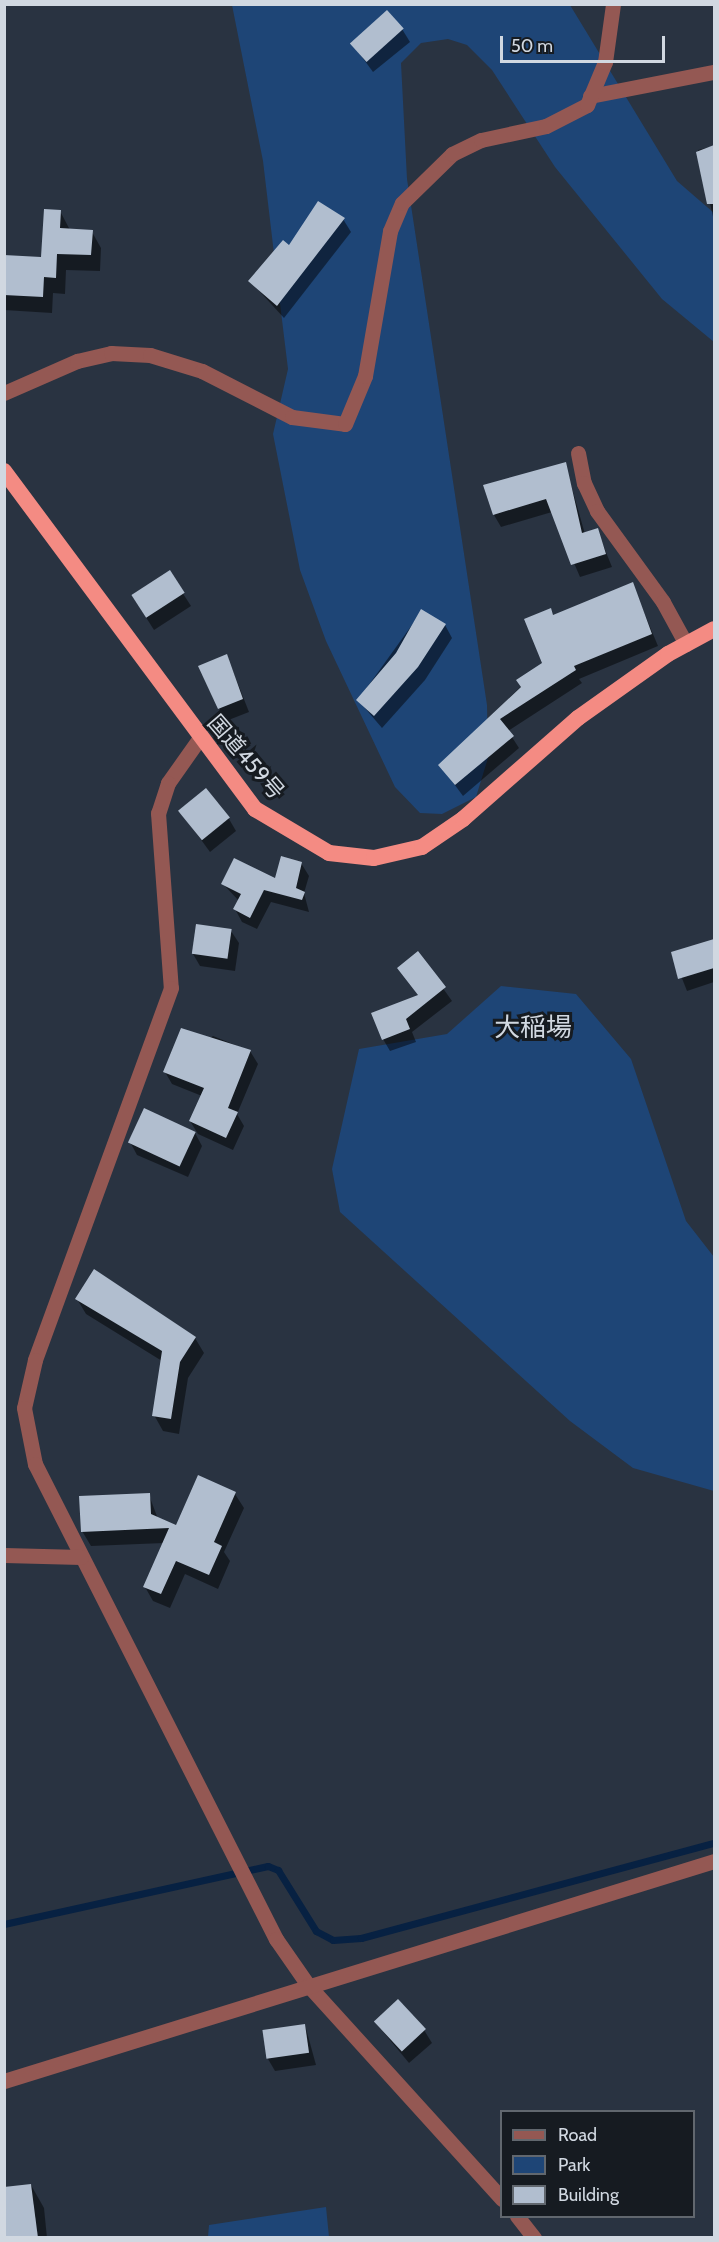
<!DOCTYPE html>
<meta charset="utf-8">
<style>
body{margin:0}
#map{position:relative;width:719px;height:2242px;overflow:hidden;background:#293341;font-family:Cabin,"Noto Sans JP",sans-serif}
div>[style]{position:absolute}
.green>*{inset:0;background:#1e4576}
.shadow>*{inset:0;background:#0007}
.stream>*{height:7px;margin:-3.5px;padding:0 3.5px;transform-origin:3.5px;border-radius:3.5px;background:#072142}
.building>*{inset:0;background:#b1becf;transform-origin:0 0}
.minor>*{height:15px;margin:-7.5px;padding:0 7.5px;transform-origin:7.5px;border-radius:7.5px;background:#945853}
.tertiary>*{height:15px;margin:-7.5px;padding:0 7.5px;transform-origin:7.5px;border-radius:7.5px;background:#945853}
.trunk>*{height:16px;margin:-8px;padding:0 8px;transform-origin:8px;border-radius:8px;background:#f48b83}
span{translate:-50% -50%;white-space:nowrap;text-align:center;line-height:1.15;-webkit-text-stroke:6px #161b21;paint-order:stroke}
.street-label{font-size:22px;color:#d1d8e1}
.quarter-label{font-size:26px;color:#d1d8e1}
.frame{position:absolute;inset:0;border:6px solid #d1d8e1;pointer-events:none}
.legend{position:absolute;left:500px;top:2110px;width:195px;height:108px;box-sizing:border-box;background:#161b21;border:2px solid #61676e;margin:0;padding:8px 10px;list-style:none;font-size:18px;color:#d1d8e1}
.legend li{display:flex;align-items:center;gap:12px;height:30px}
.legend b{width:30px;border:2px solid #61676e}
.scale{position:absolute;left:500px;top:36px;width:165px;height:27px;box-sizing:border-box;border:3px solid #d1d8e1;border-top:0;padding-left:8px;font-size:18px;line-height:21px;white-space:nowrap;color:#d1d8e1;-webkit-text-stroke:4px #161b21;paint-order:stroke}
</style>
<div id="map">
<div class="green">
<div style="clip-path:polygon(232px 5px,570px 5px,677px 181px,714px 213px,714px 342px,662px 299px,555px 167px,492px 70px,467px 45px,448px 39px,421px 43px,401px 63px,407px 179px,487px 705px,488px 758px,476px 797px,442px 814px,420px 813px,395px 787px,326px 641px,300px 570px,273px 434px,288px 369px,277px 279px,263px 161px)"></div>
<div style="clip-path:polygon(501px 986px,576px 994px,631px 1059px,686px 1221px,714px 1257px,714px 1491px,633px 1468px,570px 1421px,340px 1212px,332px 1169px,359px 1049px,447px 1034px)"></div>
<div style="clip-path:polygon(326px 2207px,329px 2237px,208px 2237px,209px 2225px)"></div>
</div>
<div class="shadow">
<div style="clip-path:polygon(402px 29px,410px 42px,373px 72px,351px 42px)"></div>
<div style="clip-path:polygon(714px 146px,714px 221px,698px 150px)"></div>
<div style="clip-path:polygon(60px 211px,70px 230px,92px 232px,101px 248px,100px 271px,66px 270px,65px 294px,53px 293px,52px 313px,4px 310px,4px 256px,42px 258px)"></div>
<div style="clip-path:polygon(343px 219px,351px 232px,284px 318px,250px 281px,290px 247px)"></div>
<div style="clip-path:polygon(565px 464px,585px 534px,597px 530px,612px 567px,580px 577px,552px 512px,501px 527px,494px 515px)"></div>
<div style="clip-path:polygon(169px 572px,191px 606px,154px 630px,140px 608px)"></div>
<div style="clip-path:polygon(632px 584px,658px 646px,579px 679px,582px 683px,508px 731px,519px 748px,463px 796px,440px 765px,544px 664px,554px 616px)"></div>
<div style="clip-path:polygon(422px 611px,445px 625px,452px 638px,425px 680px,382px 728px,358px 700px)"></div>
<div style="clip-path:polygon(227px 656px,249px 712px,226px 721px,219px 708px)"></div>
<div style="clip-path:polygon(180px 811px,229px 819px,236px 831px,210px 852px)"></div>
<div style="clip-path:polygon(301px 863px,309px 876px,304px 893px,309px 912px,271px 902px,257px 929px,242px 922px,235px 909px,239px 901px,223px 884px,276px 880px)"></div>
<div style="clip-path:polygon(231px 931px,239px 943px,235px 971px,200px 966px,193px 954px)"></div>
<div style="clip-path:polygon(714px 941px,714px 982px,687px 991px,672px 953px)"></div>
<div style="clip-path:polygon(418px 953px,452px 1001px,412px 1032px,416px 1042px,390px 1051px,383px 1039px,419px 996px,399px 968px)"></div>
<div style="clip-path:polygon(213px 1036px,250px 1051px,258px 1064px,237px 1114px,244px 1126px,233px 1150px,198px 1134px,190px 1121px,202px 1096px,172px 1084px,165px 1072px)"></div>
<div style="clip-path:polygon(195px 1133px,202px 1146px,188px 1177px,137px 1155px,130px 1142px)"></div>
<div style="clip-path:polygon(77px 1299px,195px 1338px,204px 1353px,188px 1378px,179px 1434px,163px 1431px,154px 1415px,162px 1361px,86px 1314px)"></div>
<div style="clip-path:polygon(199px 1477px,235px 1494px,244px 1508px,224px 1552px,230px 1561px,218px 1589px,185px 1574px,170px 1608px,153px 1601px,145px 1587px,164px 1543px,91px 1546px,82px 1531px,149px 1495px,158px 1519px,176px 1527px)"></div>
<div style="clip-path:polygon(375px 2022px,424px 2030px,432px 2043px,409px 2063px)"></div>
<div style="clip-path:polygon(305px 2025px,316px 2065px,275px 2071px,268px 2059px)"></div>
<div style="clip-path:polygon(31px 2185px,44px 2208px,47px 2238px,4px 2238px)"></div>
</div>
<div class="stream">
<div style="left:4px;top:1924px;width:270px;rotate:-12.4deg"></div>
<div style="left:268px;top:1866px;width:11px;rotate:22deg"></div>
<div style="left:278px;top:1870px;width:72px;rotate:58.1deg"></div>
<div style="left:316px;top:1931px;width:19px;rotate:28deg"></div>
<div style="left:333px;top:1940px;width:28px;rotate:-4deg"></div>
<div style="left:361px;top:1938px;width:366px;rotate:-15.1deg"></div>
</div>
<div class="building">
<div style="left:387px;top:10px;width:25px;height:50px;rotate:48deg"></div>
<div style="clip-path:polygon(714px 145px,714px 204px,707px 204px,696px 152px)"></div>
<div style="clip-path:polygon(318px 201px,345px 218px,277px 306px,248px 281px,283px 240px,289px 245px)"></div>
<div style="clip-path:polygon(44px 209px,61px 210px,60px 228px,93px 230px,91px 255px,57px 254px,56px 278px,44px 277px,43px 297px,4px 295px,4px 255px,41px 257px)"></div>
<div style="clip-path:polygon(566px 462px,582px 533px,598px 528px,606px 554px,571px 565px,546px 499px,493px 515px,483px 485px)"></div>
<div style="left:170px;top:570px;width:27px;height:46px;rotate:57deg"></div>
<div style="clip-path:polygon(633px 582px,652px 634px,574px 666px,576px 670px,500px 719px,514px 736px,455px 785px,438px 765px,521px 687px,516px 680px,542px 663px,524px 619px,551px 608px,553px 615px)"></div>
<div style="clip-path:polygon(421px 609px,446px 624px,418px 667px,374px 716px,356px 700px,396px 653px)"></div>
<div style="clip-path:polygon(227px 654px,243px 699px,218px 709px,198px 666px)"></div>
<div style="left:206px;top:788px;width:38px;height:36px;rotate:51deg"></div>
<div style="clip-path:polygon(281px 856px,302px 862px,296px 888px,305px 892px,302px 900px,264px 890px,250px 918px,233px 909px,241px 894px,221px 884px,234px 858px,275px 878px)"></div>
<div style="left:196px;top:924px;width:36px;height:30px;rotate:8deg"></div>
<div style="clip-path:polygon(714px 939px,714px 968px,678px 979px,671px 952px)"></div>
<div style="clip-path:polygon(418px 951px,446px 987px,406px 1019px,410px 1029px,382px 1040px,371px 1013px,418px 995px,397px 968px)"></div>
<div style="clip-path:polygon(181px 1028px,251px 1050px,228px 1108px,238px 1112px,226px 1138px,189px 1121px,204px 1088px,163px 1072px)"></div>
<div style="left:144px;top:1108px;width:57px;height:38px;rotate:25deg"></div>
<div style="clip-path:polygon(94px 1269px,196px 1337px,180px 1362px,171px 1419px,152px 1416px,162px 1351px,75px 1299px)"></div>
<div style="clip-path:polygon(198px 1475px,236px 1492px,214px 1542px,222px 1546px,209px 1575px,176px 1561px,161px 1594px,143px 1587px,169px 1528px,81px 1532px,79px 1496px,150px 1493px,151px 1514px,176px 1525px)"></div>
<div style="left:398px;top:1999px;width:41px;height:33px;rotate:47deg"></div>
<div style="left:305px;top:2024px;width:29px;height:43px;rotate:82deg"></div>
<div style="clip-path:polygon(31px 2184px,38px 2238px,4px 2238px,4px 2187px)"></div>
</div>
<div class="minor">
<div style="left:590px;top:96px;width:126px;rotate:-11deg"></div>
<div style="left:4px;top:393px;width:80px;rotate:-23.7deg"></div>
<div style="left:77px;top:361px;width:35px;rotate:-13deg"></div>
<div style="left:111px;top:353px;width:39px;rotate:3deg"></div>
<div style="left:150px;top:355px;width:54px;rotate:17.1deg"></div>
<div style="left:202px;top:371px;width:101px;rotate:27.1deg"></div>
<div style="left:292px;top:417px;width:53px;rotate:7.5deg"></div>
<div style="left:345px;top:424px;width:52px;rotate:-67.4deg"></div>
<div style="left:365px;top:376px;width:147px;rotate:-80.2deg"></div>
<div style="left:390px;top:231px;width:30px;rotate:-67deg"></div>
<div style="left:402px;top:203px;width:70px;rotate:-44.4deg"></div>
<div style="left:452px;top:154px;width:32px;rotate:-26deg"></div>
<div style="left:481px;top:140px;width:66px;rotate:-12.2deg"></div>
<div style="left:546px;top:126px;width:46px;rotate:-27.1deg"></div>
<div style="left:587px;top:105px;width:47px;rotate:-67.3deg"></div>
<div style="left:605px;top:62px;width:59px;rotate:-82.1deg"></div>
<div style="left:578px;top:453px;width:31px;rotate:79deg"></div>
<div style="left:584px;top:483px;width:31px;rotate:65deg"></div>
<div style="left:597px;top:511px;width:112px;rotate:54deg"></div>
<div style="left:663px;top:602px;width:48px;rotate:61.3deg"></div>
</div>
<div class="tertiary">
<div style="left:199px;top:739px;width:54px;rotate:125.2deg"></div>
<div style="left:168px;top:783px;width:32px;rotate:108deg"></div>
<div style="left:158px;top:813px;width:175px;rotate:85.8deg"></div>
<div style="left:171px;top:988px;width:396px;rotate:110.1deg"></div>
<div style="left:35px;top:1360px;width:49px;rotate:102.9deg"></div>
<div style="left:24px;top:1408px;width:57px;rotate:78.9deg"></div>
<div style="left:35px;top:1464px;width:533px;rotate:63.1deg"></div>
<div style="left:276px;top:1939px;width:56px;rotate:55.2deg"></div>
<div style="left:308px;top:1985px;width:289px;rotate:47.8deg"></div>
<div style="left:4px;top:1555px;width:77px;rotate:1.5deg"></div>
<div style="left:4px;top:2081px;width:743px;rotate:-17.22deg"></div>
<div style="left:517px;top:2216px;width:28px;rotate:52deg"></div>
</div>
<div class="trunk">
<div style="left:4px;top:471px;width:421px;rotate:53.4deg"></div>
<div style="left:255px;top:809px;width:86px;rotate:30.7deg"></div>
<div style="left:329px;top:853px;width:45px;rotate:6.3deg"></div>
<div style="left:374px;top:858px;width:49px;rotate:-12.9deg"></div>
<div style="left:422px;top:847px;width:50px;rotate:-34.3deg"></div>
<div style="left:463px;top:819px;width:153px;rotate:-41.3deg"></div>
<div style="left:578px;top:718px;width:110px;rotate:-35.4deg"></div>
<div style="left:668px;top:654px;width:52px;rotate:-28.5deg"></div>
</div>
<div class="street-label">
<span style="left:246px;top:757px;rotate:49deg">国道459号</span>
</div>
<div class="quarter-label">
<span style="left:533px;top:1028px">大稲場</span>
</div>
<div class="frame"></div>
<ul class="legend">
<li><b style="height:8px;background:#945853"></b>Road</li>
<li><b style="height:16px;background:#1e4576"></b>Park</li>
<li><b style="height:16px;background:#b1becf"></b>Building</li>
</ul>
<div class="scale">50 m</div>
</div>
